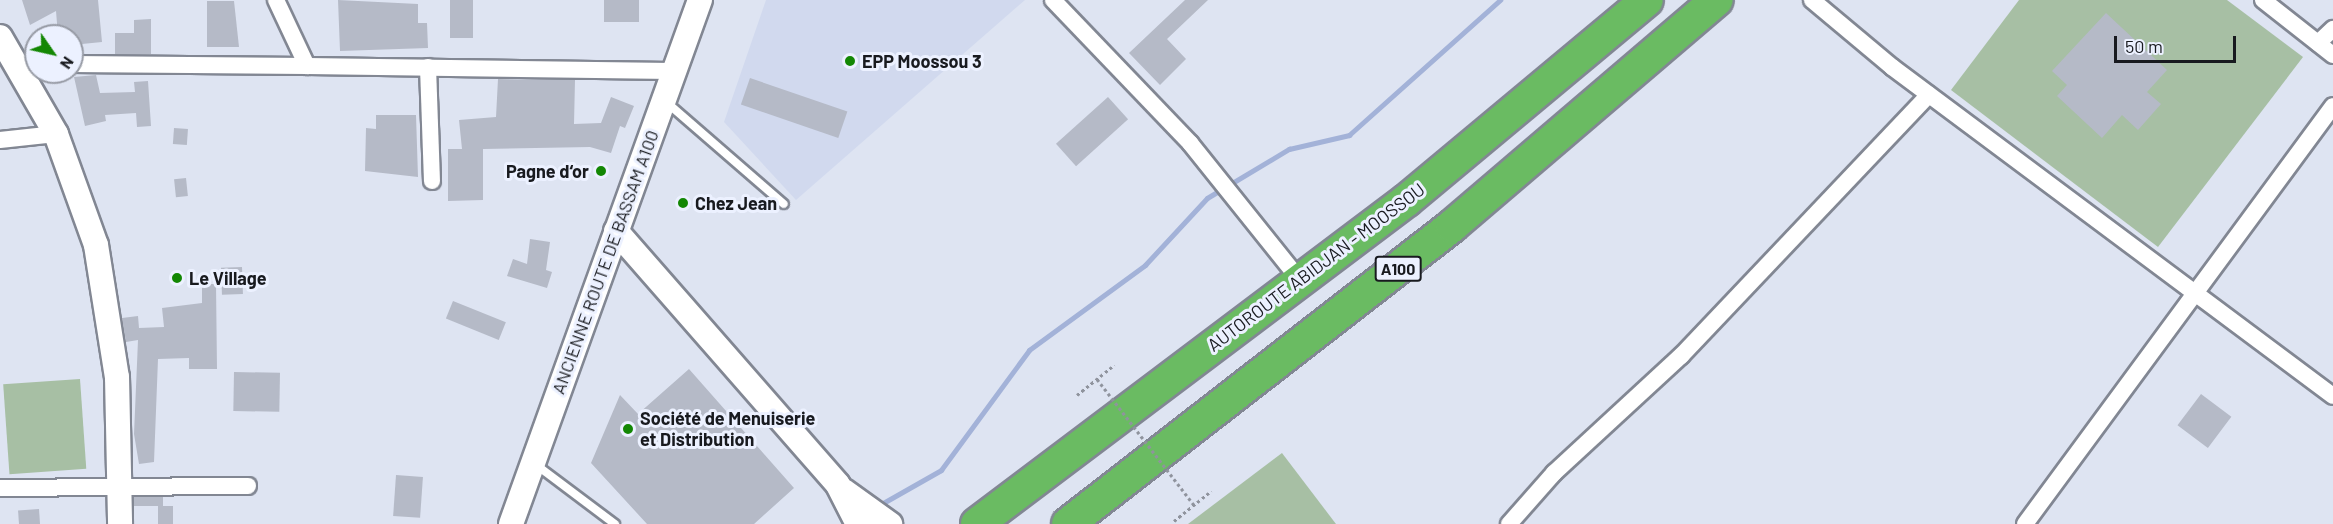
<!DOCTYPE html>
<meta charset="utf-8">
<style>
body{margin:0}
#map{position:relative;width:2333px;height:524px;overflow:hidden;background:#dee4f2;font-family:Barlow,sans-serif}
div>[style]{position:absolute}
.built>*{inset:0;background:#d1d9ee}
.green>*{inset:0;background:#a7bfa4;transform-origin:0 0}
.stream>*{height:5px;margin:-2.5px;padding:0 2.5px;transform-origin:2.5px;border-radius:2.5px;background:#a3b2d8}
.building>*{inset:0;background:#b5bac7;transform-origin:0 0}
.path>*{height:3px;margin-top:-1.5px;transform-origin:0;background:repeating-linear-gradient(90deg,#8f939d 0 3px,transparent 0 6px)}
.roads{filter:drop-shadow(2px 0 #828793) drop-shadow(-2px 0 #828793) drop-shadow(0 2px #828793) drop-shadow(0 -2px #828793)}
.lane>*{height:8px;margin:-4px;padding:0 4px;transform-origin:4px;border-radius:4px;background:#fff}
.street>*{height:16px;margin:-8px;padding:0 8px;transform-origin:8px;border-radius:8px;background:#fff}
.secondary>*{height:24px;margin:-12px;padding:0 12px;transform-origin:12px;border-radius:12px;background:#fff}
.highway>*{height:32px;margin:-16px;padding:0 16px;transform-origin:16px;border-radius:16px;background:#6abb62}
.path-bridge>*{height:3px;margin-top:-1.5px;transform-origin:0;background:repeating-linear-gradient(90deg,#8f939d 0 3px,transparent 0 6px)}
.dots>*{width:16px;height:16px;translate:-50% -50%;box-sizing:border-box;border:3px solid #ecf1ff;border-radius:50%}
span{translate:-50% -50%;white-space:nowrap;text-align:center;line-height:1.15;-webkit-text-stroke:6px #ecf1ff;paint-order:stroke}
.shield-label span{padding:2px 4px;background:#ecf1ff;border:2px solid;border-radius:4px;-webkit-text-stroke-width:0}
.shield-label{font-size:16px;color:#181a1f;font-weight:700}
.poi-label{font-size:18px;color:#181a1f;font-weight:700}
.left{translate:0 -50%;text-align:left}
.right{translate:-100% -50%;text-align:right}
.street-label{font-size:18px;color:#181a1f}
.north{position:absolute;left:24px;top:24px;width:60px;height:60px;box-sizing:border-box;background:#ecf1ff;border:2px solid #979ba5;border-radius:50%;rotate:124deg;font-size:16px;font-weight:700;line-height:24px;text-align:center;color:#181a1f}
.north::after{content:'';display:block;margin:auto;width:21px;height:27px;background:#138704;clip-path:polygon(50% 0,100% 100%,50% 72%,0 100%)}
.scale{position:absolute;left:2114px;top:36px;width:122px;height:27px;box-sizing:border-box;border:3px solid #181a1f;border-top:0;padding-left:8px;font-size:18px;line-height:21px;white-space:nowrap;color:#181a1f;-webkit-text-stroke:4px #ecf1ff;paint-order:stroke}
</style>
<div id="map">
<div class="built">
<div style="clip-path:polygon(766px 0,1025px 0,796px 200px,724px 122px)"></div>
</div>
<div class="green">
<div style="clip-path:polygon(2019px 0,2227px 0,2303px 57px,2158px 247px,1951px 90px)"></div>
<div style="left:80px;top:379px;width:90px;height:77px;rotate:86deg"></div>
<div style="clip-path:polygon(1282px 453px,1336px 524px,1188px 524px)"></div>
</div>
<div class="stream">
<div style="left:876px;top:507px;width:75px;rotate:-29.6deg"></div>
<div style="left:941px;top:470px;width:149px;rotate:-53.7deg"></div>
<div style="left:1029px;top:350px;width:144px;rotate:-36.2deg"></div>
<div style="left:1145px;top:265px;width:91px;rotate:-47.2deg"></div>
<div style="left:1207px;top:198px;width:96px;rotate:-30.9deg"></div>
<div style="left:1289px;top:149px;width:62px;rotate:-13.1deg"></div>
<div style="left:1349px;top:135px;width:203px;rotate:-41.8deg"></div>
</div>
<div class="building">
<div style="clip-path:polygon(22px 0,98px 0,102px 42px,72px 45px,72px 36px,58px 36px,56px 11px,30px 25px)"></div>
<div style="clip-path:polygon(338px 0,418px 4px,418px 23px,427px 23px,428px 48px,340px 51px)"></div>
<div style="left:450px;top:0;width:23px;height:38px"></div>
<div style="left:604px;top:0;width:35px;height:22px"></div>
<div style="clip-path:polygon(1185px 0,1208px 0,1167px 39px,1186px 59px,1160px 85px,1129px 53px)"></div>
<div style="clip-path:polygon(207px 1px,234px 1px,239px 47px,207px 47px)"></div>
<div style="clip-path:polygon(2106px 13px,2167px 70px,2147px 92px,2161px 104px,2138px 130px,2122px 115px,2102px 138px,2057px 96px,2067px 85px,2052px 71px)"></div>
<div style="clip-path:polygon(151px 19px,151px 54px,115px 54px,115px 33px,134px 33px,134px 20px)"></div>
<div style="clip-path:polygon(96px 75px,100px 93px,135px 92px,134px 82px,148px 81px,151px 126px,137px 127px,136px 113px,105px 115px,106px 121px,85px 126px,74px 77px)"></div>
<div style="left:750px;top:78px;width:103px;height:28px;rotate:19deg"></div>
<div style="clip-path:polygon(498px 79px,575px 80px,574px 124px,601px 123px,611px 97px,634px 106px,625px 128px,620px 126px,611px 153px,590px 147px,483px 149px,483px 200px,448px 201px,448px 149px,462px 149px,459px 120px,496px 117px)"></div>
<div style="left:1108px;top:97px;width:30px;height:70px;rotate:48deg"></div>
<div style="clip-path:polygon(376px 115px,416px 115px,418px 177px,365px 171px,366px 128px,376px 129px)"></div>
<div style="left:174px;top:128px;width:14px;height:16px;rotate:4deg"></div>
<div style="left:186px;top:178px;width:18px;height:12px;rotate:84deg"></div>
<div style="clip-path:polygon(530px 239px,550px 242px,546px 270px,552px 272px,547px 288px,507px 276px,513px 259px,527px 264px)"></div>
<div style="left:242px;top:267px;width:27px;height:21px;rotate:88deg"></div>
<div style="clip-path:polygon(202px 284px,216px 284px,217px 369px,189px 369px,189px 358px,158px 359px,154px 462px,139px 464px,134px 434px,138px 340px,126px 342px,122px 318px,138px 316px,139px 328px,164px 327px,162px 308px,202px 303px)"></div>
<div style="left:453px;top:301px;width:57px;height:19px;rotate:22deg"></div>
<div style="clip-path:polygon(689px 369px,794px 488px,754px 524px,647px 524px,591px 463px,620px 395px,638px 414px)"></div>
<div style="left:234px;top:372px;width:46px;height:39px;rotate:1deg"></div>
<div style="left:2201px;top:394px;width:38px;height:39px;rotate:37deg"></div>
<div style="left:396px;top:475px;width:27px;height:41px;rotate:4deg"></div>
<div style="left:134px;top:497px;width:29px;height:9px"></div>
<div style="left:158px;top:506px;width:15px;height:18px"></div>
<div style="left:39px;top:509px;width:15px;height:21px;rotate:86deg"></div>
</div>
<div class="path">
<div style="left:1077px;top:395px;width:48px;rotate:-39deg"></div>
<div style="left:1174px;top:521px;width:48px;rotate:-39deg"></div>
</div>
<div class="roads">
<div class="lane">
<div style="left:665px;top:101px;width:157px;rotate:40.9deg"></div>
<div style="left:535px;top:464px;width:100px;rotate:36.9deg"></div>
</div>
<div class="street">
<div style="left:276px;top:0;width:73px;rotate:64.8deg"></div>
<div style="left:307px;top:66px;width:365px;rotate:0.8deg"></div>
<div style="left:1053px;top:0;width:198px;rotate:46.2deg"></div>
<div style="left:1190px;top:143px;width:174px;rotate:51.3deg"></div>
<div style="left:1812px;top:0;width:104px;rotate:39.9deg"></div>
<div style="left:1892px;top:67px;width:550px;rotate:36.72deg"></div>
<div style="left:2263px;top:0;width:89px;rotate:38.2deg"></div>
<div style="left:2318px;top:43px;width:21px;rotate:-43deg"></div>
<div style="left:17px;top:63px;width:19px"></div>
<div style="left:72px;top:64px;width:235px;rotate:0.5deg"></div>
<div style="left:428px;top:67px;width:114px;rotate:88deg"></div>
<div style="left:0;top:140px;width:56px;rotate:-6.1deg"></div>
<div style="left:0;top:488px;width:248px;rotate:-0.5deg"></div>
<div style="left:1509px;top:524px;width:68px;rotate:-48.6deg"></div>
<div style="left:1554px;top:473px;width:173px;rotate:-42.7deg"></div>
<div style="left:1681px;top:356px;width:360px;rotate:-46.5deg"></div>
<div style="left:2025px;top:524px;width:519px;rotate:-53.62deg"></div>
</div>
<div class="secondary">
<div style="left:0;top:37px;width:112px;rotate:60deg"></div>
<div style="left:56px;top:134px;width:118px;rotate:70.2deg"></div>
<div style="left:96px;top:245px;width:134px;rotate:81deg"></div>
<div style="left:117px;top:377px;width:147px;rotate:88.8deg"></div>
<div style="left:616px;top:231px;width:337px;rotate:48.8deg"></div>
<div style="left:838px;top:485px;width:44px;rotate:62.9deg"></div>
<div style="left:844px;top:491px;width:57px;rotate:35.7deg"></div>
<div style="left:511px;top:524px;width:557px;rotate:-70.17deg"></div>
</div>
<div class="highway">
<div style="left:977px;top:524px;width:538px;rotate:-37deg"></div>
<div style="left:1407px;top:200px;width:312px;rotate:-39.8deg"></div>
<div style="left:1068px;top:524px;width:486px;rotate:-37.8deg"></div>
<div style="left:1452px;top:226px;width:348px;rotate:-40.5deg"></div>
</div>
</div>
<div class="path-bridge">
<div style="left:1097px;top:379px;width:159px;rotate:52.4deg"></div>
</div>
<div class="dots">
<div style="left:850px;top:61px;background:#138704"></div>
<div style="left:601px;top:171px;background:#138704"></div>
<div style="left:683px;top:203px;background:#138704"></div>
<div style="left:177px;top:278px;background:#138704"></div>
<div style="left:628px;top:429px;background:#138704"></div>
</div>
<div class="shield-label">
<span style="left:1398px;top:269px">A100</span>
</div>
<div class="poi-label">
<span class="left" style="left:862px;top:61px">EPP Moossou 3</span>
<span class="right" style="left:589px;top:171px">Pagne d‘or</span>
<span class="left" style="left:695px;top:203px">Chez Jean</span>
<span class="left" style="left:189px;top:278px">Le Village</span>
<span class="left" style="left:640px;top:429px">Société de Menuiserie<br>et Distribution</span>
</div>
<div class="street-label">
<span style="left:605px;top:262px;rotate:-70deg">ANCIENNE ROUTE DE BASSAM A100</span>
<span style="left:1316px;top:267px;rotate:-37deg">AUTOROUTE ABIDJAN - MOOSSOU</span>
</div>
<div class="north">N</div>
<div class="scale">50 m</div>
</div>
